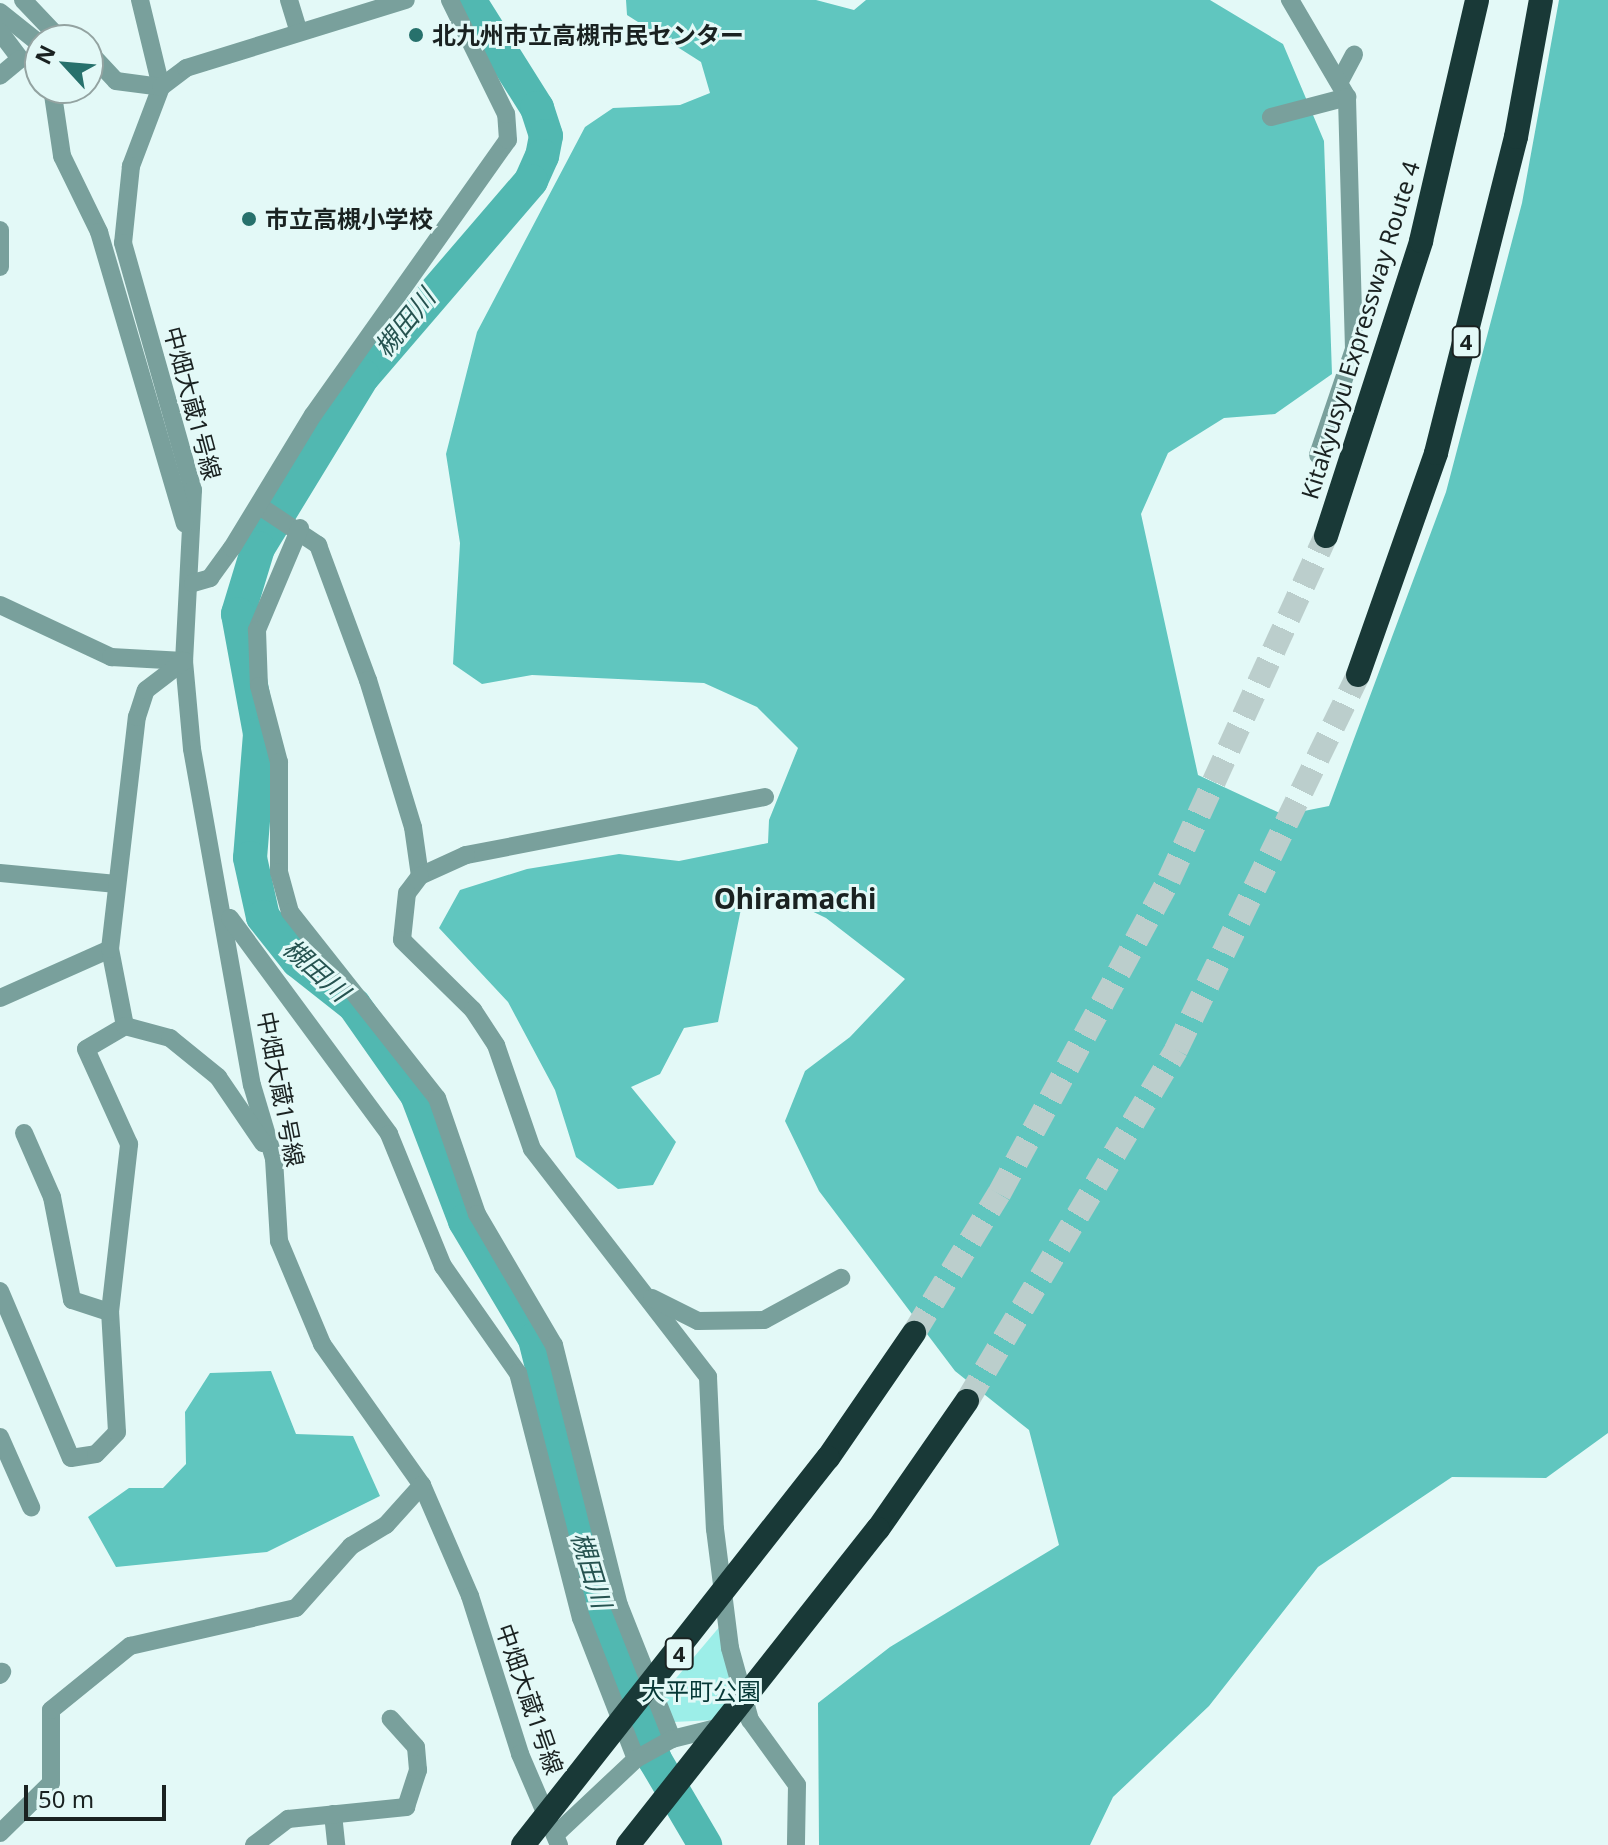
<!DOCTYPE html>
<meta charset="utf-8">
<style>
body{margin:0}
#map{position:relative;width:1608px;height:1845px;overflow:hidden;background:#e3f9f7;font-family:"Noto Sans","Noto Sans JP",sans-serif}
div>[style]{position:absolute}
.green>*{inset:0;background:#9ceee8}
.forest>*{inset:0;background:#60c6bf}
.river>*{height:34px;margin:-17px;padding:0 17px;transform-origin:17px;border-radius:17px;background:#51b8b1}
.highway-tunnel>*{height:24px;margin-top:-12px;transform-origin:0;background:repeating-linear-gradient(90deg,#bbcecc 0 24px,transparent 0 36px)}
.street>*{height:18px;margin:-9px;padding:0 9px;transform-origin:9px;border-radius:9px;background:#79a09c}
.highway>*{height:24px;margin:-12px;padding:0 12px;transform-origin:12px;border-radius:12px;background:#193937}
.highway-bridge>*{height:24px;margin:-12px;padding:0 12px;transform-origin:12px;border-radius:12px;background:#193937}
.dots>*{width:22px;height:22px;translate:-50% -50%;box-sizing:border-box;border:4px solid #e3f9f7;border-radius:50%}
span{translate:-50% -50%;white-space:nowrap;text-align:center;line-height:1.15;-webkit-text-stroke:6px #e3f9f7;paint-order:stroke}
.shield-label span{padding:2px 6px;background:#e3f9f7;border:2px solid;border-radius:6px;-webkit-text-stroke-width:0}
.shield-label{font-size:22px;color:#1a2221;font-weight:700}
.poi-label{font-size:24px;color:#1a2221;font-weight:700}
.left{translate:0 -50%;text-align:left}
.street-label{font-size:24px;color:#1a2221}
.park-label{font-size:24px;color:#053735}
.water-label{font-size:26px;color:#265350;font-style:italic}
.quarter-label{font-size:28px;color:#1a2221;font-weight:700}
.north{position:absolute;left:24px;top:24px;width:80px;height:80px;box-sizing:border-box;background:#e3f9f7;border:2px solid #93a3a1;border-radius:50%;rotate:296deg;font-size:22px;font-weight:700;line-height:32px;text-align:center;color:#1a2221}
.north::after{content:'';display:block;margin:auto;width:28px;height:36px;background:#27716c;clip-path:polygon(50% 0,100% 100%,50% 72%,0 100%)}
.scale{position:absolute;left:24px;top:1785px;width:142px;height:36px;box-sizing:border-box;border:4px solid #1a2221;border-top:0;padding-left:10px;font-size:24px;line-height:28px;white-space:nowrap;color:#1a2221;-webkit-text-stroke:6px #e3f9f7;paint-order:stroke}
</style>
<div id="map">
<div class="green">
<div style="clip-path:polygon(721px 1625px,732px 1697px,715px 1720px,673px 1722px,661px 1696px)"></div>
</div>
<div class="forest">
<div style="clip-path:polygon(626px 0,816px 0,854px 10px,866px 0,1210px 0,1283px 44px,1324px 141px,1332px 374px,1275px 414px,1224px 418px,1168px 453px,1141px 514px,1198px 775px,1284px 815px,1329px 806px,1446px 492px,1522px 203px,1559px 0,1608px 0,1608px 1433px,1546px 1478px,1452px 1477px,1318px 1567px,1209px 1706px,1113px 1797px,1090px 1845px,819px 1845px,818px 1703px,890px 1647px,1059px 1545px,1029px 1430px,955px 1371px,819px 1191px,785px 1121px,805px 1071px,850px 1037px,905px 979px,826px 918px,793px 902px,744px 894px,718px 1022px,684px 1028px,660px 1074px,631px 1087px,676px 1142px,653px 1185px,618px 1189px,576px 1157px,555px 1090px,508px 1002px,439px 928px,460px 890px,527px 869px,619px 854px,679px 861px,768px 843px,769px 820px,798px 748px,757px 707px,704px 683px,532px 675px,482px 684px,453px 664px,460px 543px,446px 454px,477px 332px,585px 127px,613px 108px,680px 105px,710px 93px,701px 62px,627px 15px)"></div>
<div style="clip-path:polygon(271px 1371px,296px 1434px,353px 1436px,380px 1496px,267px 1552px,116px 1567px,88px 1517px,129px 1488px,163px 1488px,186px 1464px,185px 1412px,210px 1373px)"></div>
</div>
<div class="river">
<div style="left:469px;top:0;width:128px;rotate:57.8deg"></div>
<div style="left:537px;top:108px;width:29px;rotate:72deg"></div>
<div style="left:546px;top:136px;width:20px;rotate:101deg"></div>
<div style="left:542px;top:156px;width:27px;rotate:114deg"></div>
<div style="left:531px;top:181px;width:257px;rotate:130.7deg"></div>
<div style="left:363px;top:376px;width:202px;rotate:121.4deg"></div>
<div style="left:258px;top:548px;width:69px;rotate:106.9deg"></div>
<div style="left:238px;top:614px;width:122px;rotate:79.6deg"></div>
<div style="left:260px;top:734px;width:124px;rotate:94.6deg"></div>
<div style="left:250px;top:858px;width:60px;rotate:77.6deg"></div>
<div style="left:263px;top:917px;width:56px;rotate:51.5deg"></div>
<div style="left:298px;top:961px;width:71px;rotate:38.2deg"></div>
<div style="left:354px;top:1005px;width:110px;rotate:55deg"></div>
<div style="left:417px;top:1095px;width:135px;rotate:69.1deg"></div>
<div style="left:465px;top:1221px;width:137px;rotate:59.3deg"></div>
<div style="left:535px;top:1339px;width:284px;rotate:75.9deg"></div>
<div style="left:604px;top:1614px;width:155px;rotate:70.7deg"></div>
<div style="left:655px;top:1760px;width:99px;rotate:59.5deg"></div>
</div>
<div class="highway-tunnel">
<div style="left:914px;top:1333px;width:163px;rotate:-58.6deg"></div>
<div style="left:999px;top:1194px;width:357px;rotate:-61.6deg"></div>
<div style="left:1169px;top:880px;width:378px;rotate:-65.5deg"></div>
<div style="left:967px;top:1401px;width:409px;rotate:-59.2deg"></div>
<div style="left:1176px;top:1050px;width:417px;rotate:-64.1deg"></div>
</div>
<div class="street">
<div style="left:23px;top:0;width:55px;rotate:46.5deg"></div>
<div style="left:140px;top:0;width:89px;rotate:76.4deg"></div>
<div style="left:161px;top:87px;width:85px;rotate:110.8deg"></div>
<div style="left:131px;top:166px;width:77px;rotate:95.9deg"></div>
<div style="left:123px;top:243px;width:257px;rotate:74.2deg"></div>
<div style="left:193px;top:490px;width:171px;rotate:93deg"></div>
<div style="left:184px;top:661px;width:88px;rotate:84.8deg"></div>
<div style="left:192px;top:749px;width:341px;rotate:79.9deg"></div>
<div style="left:252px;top:1085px;width:77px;rotate:73.4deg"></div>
<div style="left:274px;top:1159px;width:82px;rotate:86.5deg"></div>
<div style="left:279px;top:1241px;width:112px;rotate:67.3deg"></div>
<div style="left:322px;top:1344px;width:173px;rotate:54.7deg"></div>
<div style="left:422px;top:1485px;width:121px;rotate:66.6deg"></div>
<div style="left:470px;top:1596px;width:166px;rotate:72.4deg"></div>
<div style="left:520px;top:1754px;width:99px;rotate:66.8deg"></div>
<div style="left:289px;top:0;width:30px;rotate:73deg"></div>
<div style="left:0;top:12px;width:51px;rotate:38.7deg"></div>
<div style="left:0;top:32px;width:34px;rotate:53deg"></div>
<div style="left:20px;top:59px;width:26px;rotate:140deg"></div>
<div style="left:88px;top:51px;width:41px;rotate:47deg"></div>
<div style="left:116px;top:81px;width:45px;rotate:7.6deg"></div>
<div style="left:161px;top:87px;width:31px;rotate:-37deg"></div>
<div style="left:186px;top:68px;width:230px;rotate:-17.2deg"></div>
<div style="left:1340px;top:81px;width:30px;rotate:-62deg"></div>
<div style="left:52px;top:88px;width:69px;rotate:81.6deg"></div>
<div style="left:62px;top:156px;width:85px;rotate:64deg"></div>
<div style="left:99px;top:232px;width:304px;rotate:73.6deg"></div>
<div style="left:1271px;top:117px;width:79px;rotate:-14.7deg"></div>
<div style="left:1347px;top:97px;width:113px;rotate:-120.4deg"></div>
<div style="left:0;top:230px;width:37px;rotate:90deg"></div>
<div style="left:1318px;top:455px;width:112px;rotate:-71.2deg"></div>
<div style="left:1354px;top:349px;width:252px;rotate:-91.6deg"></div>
<div style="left:261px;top:507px;width:69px;rotate:33.7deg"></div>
<div style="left:318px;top:545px;width:144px;rotate:69.7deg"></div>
<div style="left:368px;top:680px;width:154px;rotate:73deg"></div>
<div style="left:413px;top:827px;width:49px;rotate:81.9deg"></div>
<div style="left:300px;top:528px;width:111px;rotate:112.9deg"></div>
<div style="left:257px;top:630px;width:56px;rotate:88deg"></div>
<div style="left:259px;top:686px;width:79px;rotate:75.3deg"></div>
<div style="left:279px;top:762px;width:110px;rotate:90deg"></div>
<div style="left:279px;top:872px;width:41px;rotate:74.6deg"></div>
<div style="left:290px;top:912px;width:237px;rotate:51.7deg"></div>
<div style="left:437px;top:1098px;width:123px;rotate:71deg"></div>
<div style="left:477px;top:1214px;width:152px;rotate:59.6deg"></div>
<div style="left:554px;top:1345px;width:268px;rotate:76deg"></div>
<div style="left:619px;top:1605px;width:144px;rotate:68.4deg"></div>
<div style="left:672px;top:1739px;width:54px;rotate:-14deg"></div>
<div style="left:193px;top:583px;width:18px;rotate:-16deg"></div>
<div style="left:210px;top:578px;width:37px;rotate:-54deg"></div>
<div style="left:232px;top:548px;width:156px;rotate:-58.7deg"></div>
<div style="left:313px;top:415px;width:337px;rotate:-54.7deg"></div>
<div style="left:508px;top:140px;width:26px;rotate:-94deg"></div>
<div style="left:506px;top:114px;width:127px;rotate:-116.2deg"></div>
<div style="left:0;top:605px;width:123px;rotate:25.1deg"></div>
<div style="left:111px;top:657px;width:73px;rotate:3.1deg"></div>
<div style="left:765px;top:797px;width:305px;rotate:169deg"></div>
<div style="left:466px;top:855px;width:51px;rotate:155.5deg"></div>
<div style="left:420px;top:876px;width:21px;rotate:127deg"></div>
<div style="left:407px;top:893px;width:47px;rotate:96.1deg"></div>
<div style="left:402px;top:940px;width:100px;rotate:44.6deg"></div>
<div style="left:473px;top:1010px;width:42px;rotate:56.7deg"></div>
<div style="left:496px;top:1045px;width:110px;rotate:70.9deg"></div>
<div style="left:532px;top:1149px;width:288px;rotate:52.3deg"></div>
<div style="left:708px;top:1377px;width:152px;rotate:87.4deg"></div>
<div style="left:715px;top:1529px;width:120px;rotate:82.8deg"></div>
<div style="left:730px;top:1648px;width:75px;rotate:74.5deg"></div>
<div style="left:750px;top:1720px;width:80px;rotate:54.1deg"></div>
<div style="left:797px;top:1785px;width:60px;rotate:91deg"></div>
<div style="left:0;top:873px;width:117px;rotate:5.4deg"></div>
<div style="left:230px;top:918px;width:268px;rotate:53.6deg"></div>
<div style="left:389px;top:1134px;width:143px;rotate:67.8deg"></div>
<div style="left:443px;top:1266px;width:131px;rotate:55deg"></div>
<div style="left:518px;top:1373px;width:253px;rotate:75.6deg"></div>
<div style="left:581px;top:1618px;width:151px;rotate:68.7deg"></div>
<div style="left:636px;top:1759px;width:111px;rotate:136.8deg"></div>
<div style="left:0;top:998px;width:120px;rotate:-24deg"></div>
<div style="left:125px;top:1026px;width:78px;rotate:-101deg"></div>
<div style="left:110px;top:949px;width:234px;rotate:-83.4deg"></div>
<div style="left:137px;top:717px;width:28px;rotate:-72deg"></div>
<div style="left:146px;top:690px;width:48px;rotate:-37.3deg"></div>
<div style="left:24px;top:1133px;width:70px;rotate:66.4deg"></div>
<div style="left:52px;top:1197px;width:105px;rotate:79deg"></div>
<div style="left:72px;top:1300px;width:40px;rotate:18deg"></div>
<div style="left:0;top:1291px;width:181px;rotate:67deg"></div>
<div style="left:71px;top:1458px;width:25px;rotate:-9deg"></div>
<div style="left:96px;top:1454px;width:30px;rotate:-46deg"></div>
<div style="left:117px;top:1432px;width:120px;rotate:-93.3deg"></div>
<div style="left:110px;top:1312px;width:169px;rotate:-83.5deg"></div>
<div style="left:129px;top:1144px;width:104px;rotate:-114.4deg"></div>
<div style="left:86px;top:1049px;width:45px;rotate:-30.5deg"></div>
<div style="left:125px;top:1026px;width:47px;rotate:14.9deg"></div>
<div style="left:170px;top:1038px;width:62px;rotate:39.1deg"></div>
<div style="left:218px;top:1077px;width:80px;rotate:55.7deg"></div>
<div style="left:652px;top:1298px;width:51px;rotate:26.6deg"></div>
<div style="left:698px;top:1321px;width:66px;rotate:-0.9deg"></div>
<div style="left:764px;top:1320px;width:88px;rotate:-28.6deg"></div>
<div style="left:0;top:1437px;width:77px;rotate:66.1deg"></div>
<div style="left:0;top:1675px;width:4px;rotate:-56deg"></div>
<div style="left:636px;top:1759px;width:41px;rotate:-29.1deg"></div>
<div style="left:333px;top:1814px;width:31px;rotate:84deg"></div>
<div style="left:0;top:1833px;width:71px;rotate:-44.4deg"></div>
<div style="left:51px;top:1783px;width:73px;rotate:-90deg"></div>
<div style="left:51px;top:1710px;width:102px;rotate:-39deg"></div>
<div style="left:130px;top:1646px;width:170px;rotate:-12.9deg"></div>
<div style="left:296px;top:1608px;width:83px;rotate:-48.4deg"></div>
<div style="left:351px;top:1546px;width:41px;rotate:-31deg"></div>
<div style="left:386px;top:1525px;width:54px;rotate:-48deg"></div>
<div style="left:254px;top:1845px;width:43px;rotate:-37.4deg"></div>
<div style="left:288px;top:1819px;width:119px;rotate:-5.8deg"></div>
<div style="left:406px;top:1807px;width:39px;rotate:-72deg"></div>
<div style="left:418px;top:1770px;width:23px;rotate:-95deg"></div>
<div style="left:416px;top:1747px;width:38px;rotate:-132deg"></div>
</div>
<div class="highway">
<div style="left:1326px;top:536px;width:310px;rotate:-72.1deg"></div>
<div style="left:1421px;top:241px;width:247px;rotate:-76.9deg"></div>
<div style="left:1358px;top:675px;width:235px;rotate:-70.6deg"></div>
<div style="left:1436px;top:453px;width:326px;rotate:-75.8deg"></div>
<div style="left:1516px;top:137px;width:139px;rotate:-79.7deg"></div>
<div style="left:828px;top:1458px;width:152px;rotate:-55.5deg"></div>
<div style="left:878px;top:1529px;width:156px;rotate:-55.2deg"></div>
</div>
<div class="highway-bridge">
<div style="left:523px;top:1845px;width:493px;rotate:-51.8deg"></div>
<div style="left:628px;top:1845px;width:403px;rotate:-51.7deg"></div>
</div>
<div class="dots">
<div style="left:416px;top:35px;background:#27716c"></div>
<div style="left:249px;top:219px;background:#27716c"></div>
</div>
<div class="shield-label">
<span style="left:1466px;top:342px">4</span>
<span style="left:679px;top:1654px">4</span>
</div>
<div class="poi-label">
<span class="left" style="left:432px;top:35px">北九州市立高槻市民センター</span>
<span class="left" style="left:265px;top:219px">市立高槻小学校</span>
</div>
<div class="street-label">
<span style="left:1360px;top:330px;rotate:-73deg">Kitakyusyu Expressway Route 4</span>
<span style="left:193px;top:403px;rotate:75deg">中畑大蔵1号線</span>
<span style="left:281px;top:1089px;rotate:79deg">中畑大蔵1号線</span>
<span style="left:530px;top:1699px;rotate:71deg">中畑大蔵1号線</span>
</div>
<div class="park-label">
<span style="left:701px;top:1691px">大平町公園</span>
</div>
<div class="water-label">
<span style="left:405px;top:323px;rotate:-51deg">槻田川</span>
<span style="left:316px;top:970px;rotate:42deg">槻田川</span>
<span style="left:591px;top:1570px;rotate:73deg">槻田川</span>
</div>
<div class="quarter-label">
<span style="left:795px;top:898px">Ohiramachi</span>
</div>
<div class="north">N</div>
<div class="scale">50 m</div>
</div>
